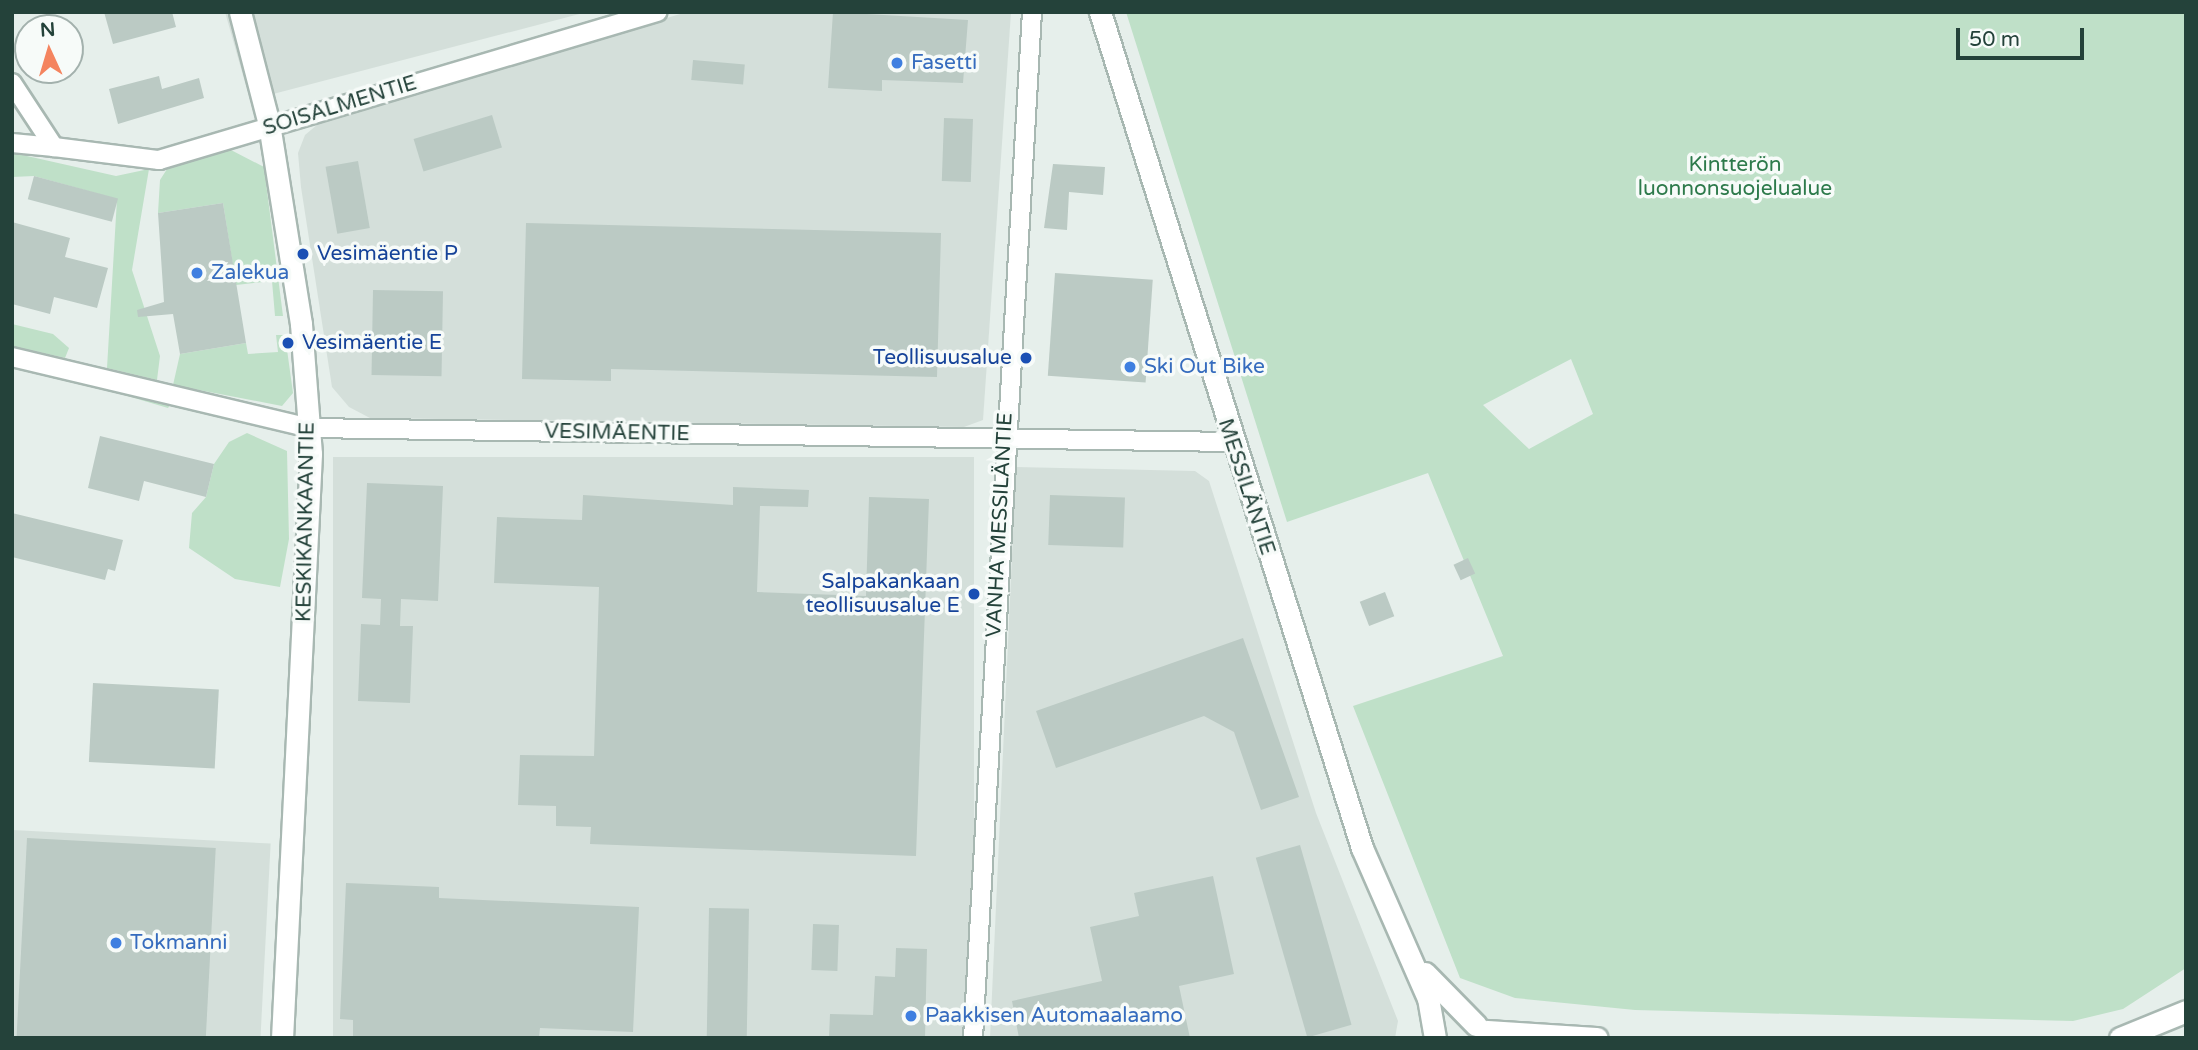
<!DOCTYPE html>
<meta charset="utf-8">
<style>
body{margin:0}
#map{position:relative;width:2198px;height:1050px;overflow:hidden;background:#e6efeb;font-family:"Varela Round",sans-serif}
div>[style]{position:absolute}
.built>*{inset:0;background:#d4dfda;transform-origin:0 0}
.green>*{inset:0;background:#bfe0c8}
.building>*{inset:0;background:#bbcac4;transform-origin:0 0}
.roads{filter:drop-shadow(2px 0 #a8b8b2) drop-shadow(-2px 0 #a8b8b2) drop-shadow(0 2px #a8b8b2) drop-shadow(0 -2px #a8b8b2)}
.street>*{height:18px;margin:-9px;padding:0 9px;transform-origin:9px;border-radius:9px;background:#fff}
.secondary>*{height:21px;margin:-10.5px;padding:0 10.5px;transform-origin:10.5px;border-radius:10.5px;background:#fff}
.dots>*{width:19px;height:19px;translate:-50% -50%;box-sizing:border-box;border:4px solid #f7fbf9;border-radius:50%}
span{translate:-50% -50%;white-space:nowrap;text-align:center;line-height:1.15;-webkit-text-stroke:7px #f7fbf9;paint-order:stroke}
.shop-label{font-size:21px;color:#366cbe}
.left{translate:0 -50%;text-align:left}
.street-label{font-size:21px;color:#24423a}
.park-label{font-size:21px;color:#2d7a4b}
.transit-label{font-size:21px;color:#164399}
.right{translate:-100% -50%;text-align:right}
.frame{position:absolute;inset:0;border:14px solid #24423a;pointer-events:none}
.north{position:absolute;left:14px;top:14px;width:70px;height:70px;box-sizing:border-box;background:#f7fbf9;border:2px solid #a3b1ad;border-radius:50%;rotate:356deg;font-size:19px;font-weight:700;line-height:28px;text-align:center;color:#24423a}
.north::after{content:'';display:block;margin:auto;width:24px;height:32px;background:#f4845f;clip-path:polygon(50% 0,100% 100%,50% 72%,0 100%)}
.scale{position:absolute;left:1956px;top:28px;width:128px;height:32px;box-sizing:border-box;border:4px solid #24423a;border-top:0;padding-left:9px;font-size:21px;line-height:24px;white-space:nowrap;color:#24423a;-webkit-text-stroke:5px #f7fbf9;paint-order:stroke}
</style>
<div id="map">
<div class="built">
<div style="clip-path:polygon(225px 12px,587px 12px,250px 100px)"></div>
<div style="clip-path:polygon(687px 12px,1011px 12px,983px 420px,964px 427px,370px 418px,349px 407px,332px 387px,301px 187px,298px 153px,305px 135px,324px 119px)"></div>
<div style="left:333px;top:457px;width:641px;height:582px"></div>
<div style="clip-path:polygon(1016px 467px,1195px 471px,1209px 481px,1316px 813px,1398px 1021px,1395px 1038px,990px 1038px)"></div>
<div style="left:12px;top:830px;width:259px;height:208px;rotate:3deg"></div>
</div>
<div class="green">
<div style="clip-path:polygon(evenodd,1126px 12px,2186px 12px,2186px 968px,2123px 1009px,2073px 1021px,1635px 1010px,1515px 998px,1460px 978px,1353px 706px,1503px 656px,1428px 473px,1287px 522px,1126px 12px,1571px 359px,1593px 414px,1529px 449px,1483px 405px,1571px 359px)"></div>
<div style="clip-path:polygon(231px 150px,264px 167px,283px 316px,275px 316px,272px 281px,236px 285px,223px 203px,158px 213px,160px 180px,169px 166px)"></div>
<div style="clip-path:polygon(18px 154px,116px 176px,149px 169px,132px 270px,160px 356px,157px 380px,107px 368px,117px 199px,34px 176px,12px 177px,12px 155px)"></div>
<div style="clip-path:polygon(12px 324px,53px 334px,69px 348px,65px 358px,12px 346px)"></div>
<div style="clip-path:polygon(276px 335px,285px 335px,293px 393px,282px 406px,173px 385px,180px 354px,246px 343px,248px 354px,278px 352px)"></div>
<div style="clip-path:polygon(80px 382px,170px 405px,168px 408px)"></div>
<div style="clip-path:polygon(247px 433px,287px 451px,289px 539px,280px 587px,235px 579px,189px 548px,192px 513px,206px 497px,214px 464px,229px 442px)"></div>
</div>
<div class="building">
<div style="clip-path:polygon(104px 12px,172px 12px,176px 27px,113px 44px)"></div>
<div style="clip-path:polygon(833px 12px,968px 20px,963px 83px,882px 80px,882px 91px,828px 88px)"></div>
<div style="left:693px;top:60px;width:52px;height:20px;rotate:5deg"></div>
<div style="clip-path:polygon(159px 76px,162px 89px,199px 78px,204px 98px,118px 124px,109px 89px)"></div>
<div style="left:492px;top:115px;width:34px;height:82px;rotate:73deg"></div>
<div style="left:944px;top:118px;width:29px;height:63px;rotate:2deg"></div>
<div style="left:358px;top:161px;width:68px;height:33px;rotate:80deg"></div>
<div style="clip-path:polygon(1053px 164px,1105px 167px,1103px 195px,1069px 192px,1067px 230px,1044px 228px)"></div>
<div style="left:34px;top:176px;width:87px;height:24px;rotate:15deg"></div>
<div style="clip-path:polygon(223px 203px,246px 343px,180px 354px,173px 314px,138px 317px,137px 310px,164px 302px,158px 213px)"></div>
<div style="clip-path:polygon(12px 222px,70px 238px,65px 257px,108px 268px,97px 308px,54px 297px,50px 314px,12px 304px)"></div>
<div style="clip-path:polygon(526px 223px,941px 233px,937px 377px,611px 369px,611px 381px,522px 379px)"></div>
<div style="left:1055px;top:273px;width:98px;height:103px;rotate:4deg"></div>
<div style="left:373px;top:290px;width:70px;height:85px;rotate:1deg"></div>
<div style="clip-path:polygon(100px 436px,214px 464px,206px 497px,144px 481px,139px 501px,88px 488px)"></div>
<div style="clip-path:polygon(367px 483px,443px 486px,438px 601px,401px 599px,400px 626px,413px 626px,410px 703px,358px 701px,361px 624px,380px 625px,381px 599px,362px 598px)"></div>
<div style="clip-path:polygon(733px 487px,809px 490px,808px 507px,760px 506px,757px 592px,866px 596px,869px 497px,929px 499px,916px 856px,590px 844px,591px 827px,556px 826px,556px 806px,518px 805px,520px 755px,594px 756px,599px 587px,494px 583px,497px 517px,582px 520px,583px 495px,733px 505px)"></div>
<div style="left:1050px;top:495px;width:75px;height:50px;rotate:2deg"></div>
<div style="clip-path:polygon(12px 513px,123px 540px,115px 571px,108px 569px,105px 580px,12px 557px)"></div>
<div style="left:1468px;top:558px;width:17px;height:16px;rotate:65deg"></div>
<div style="left:1385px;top:592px;width:26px;height:27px;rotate:69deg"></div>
<div style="clip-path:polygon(1243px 638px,1299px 797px,1261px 810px,1234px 732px,1204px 716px,1056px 768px,1036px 711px)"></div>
<div style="left:93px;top:683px;width:126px;height:79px;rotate:3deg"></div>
<div style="left:27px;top:838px;width:189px;height:200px;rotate:3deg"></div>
<div style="left:1300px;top:845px;width:187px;height:46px;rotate:74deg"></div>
<div style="clip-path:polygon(1213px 876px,1234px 974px,1179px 986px,1190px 1038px,1019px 1038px,1012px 1001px,1102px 981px,1090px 927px,1139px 916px,1134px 893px)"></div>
<div style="clip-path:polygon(346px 883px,439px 887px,439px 898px,639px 907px,633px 1032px,540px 1028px,539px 1038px,353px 1038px,353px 1020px,340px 1019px)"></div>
<div style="left:709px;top:908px;width:40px;height:130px;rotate:1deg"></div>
<div style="left:813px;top:924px;width:26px;height:46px;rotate:2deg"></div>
<div style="clip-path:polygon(896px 948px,927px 949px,925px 1038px,829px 1038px,830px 1014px,873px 1015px,875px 976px,895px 977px)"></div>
</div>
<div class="roads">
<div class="street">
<div style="left:12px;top:83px;width:77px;rotate:56.7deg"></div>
<div style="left:54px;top:147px;width:106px;rotate:7.1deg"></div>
<div style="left:159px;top:160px;width:520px;rotate:-16.55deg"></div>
<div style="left:12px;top:143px;width:42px;rotate:5.4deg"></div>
<div style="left:12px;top:357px;width:306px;rotate:13.4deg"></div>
<div style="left:310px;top:428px;width:921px;rotate:0.87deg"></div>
<div style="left:973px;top:1038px;width:1028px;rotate:-86.71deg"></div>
</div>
<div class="secondary">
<div style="left:240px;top:12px;width:116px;rotate:75.5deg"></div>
<div style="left:269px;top:124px;width:203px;rotate:80.9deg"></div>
<div style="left:301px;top:324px;width:130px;rotate:85.6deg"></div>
<div style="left:311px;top:454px;width:585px;rotate:92.84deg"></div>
<div style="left:1100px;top:12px;width:876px;rotate:72.6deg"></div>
<div style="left:1362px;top:848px;width:164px;rotate:66.3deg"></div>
<div style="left:1428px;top:998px;width:41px;rotate:80.1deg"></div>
<div style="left:1425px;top:973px;width:73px;rotate:45.6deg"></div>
<div style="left:1486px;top:1031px;width:111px;rotate:3.6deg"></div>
<div style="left:2120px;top:1038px;width:71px;rotate:-22.2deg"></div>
</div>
</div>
<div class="dots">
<div style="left:897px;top:63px;background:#3f7fe0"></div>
<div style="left:303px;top:254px;background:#1a4fb4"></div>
<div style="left:197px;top:273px;background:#3f7fe0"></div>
<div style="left:288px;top:343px;background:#1a4fb4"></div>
<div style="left:1026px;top:358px;background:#1a4fb4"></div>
<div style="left:1130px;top:367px;background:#3f7fe0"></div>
<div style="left:974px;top:594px;background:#1a4fb4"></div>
<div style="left:116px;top:943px;background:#3f7fe0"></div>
<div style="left:911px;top:1016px;background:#3f7fe0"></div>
</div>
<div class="shop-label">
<span class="left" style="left:911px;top:63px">Fasetti</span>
<span class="left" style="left:211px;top:273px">Zalekua</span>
<span class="left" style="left:1144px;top:367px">Ski Out Bike</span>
<span class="left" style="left:130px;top:943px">Tokmanni</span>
<span class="left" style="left:925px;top:1016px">Paakkisen Automaalaamo</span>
</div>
<div class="street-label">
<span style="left:340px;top:106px;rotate:-17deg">SOISALMENTIE</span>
<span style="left:617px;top:433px;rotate:1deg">VESIMÄENTIE</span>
<span style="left:1246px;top:487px;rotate:72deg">MESSILÄNTIE</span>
<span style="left:306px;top:522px;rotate:-89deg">KESKIKANKAANTIE</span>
<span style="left:1000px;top:525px;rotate:-87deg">VANHA MESSILÄNTIE</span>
</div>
<div class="park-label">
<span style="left:1735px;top:177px">Kintterön<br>luonnonsuojelualue</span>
</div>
<div class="transit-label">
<span class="left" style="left:317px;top:254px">Vesimäentie P</span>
<span class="left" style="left:302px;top:343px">Vesimäentie E</span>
<span class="right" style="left:1012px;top:358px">Teollisuusalue</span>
<span class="right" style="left:960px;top:594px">Salpakankaan<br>teollisuusalue E</span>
</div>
<div class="frame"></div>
<div class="north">N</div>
<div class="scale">50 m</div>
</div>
